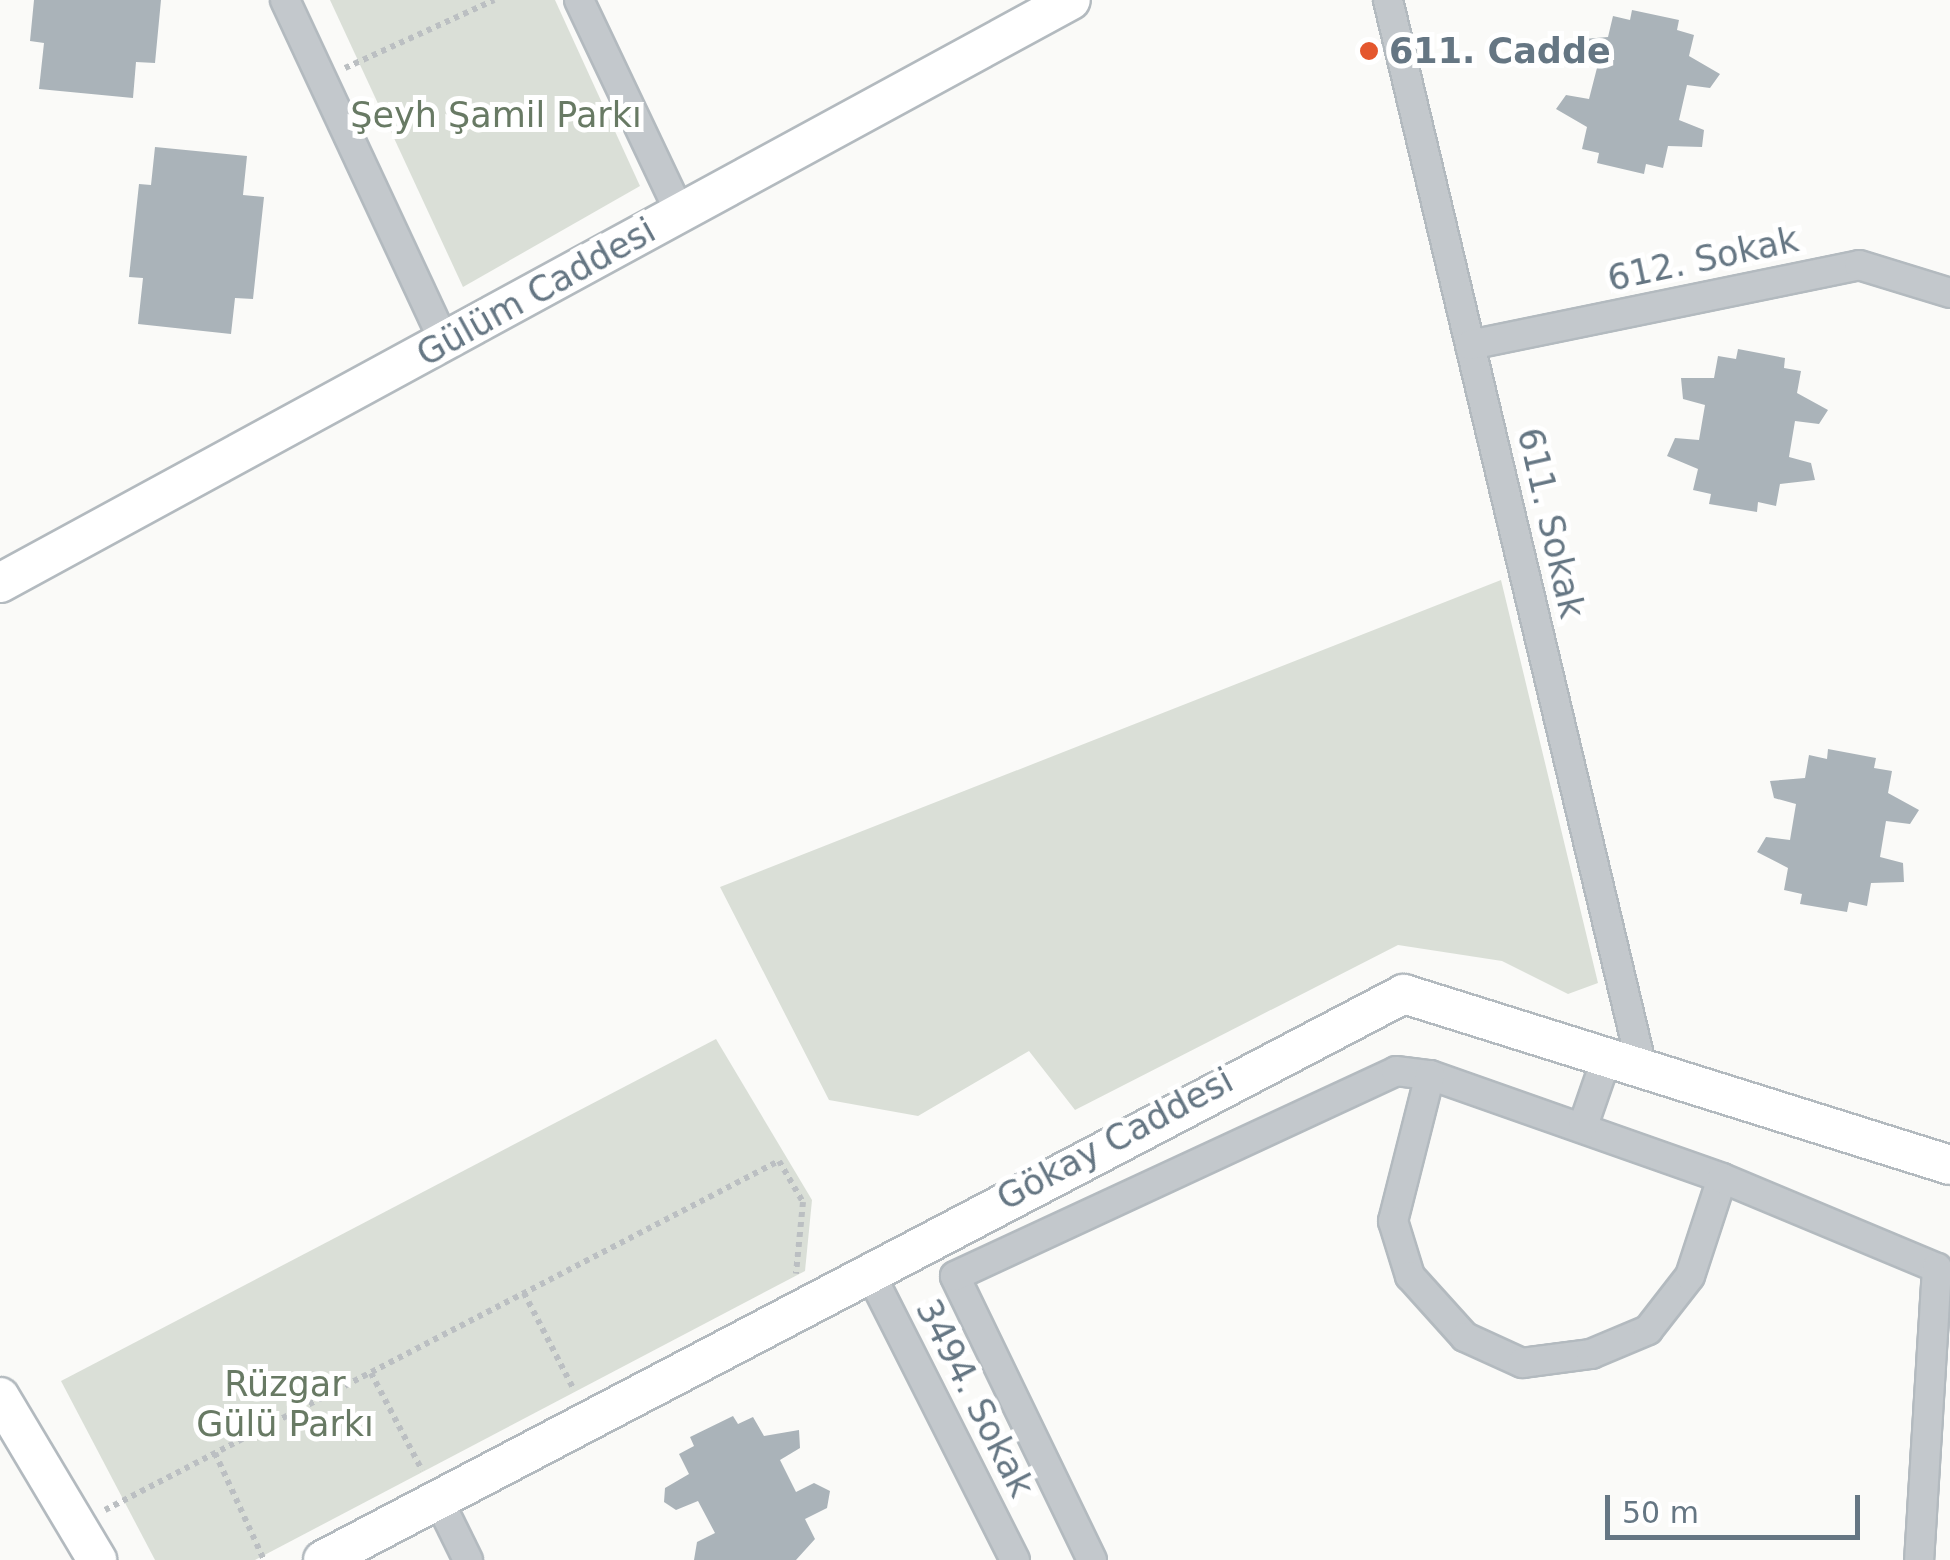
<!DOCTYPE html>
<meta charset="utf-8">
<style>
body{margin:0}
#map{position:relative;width:1950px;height:1560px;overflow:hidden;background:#fafaf8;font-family:"DejaVu Sans",sans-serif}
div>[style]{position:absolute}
.green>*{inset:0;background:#dadfd7}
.building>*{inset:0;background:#aab3b9}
.path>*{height:6px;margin-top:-3px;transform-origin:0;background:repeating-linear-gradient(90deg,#bbbfc2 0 5px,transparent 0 10px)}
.roads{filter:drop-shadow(2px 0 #b3babf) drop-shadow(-2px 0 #b3babf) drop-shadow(0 2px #b3babf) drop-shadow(0 -2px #b3babf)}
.street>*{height:28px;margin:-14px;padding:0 14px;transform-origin:14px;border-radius:14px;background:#c3c8cc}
.secondary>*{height:38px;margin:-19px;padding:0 19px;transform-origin:19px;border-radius:19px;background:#fff}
.dots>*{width:28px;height:28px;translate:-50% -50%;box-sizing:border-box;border:5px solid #fff;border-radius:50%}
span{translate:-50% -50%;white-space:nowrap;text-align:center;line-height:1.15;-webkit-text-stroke:10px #fff;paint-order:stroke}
.poi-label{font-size:35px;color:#657683;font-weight:700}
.left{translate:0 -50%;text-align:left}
.park-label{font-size:35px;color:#687a64}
.street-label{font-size:35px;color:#657683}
.scale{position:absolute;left:1605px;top:1495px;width:255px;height:45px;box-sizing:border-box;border:5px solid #657683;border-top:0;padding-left:12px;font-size:30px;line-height:35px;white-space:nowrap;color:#657683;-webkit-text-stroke:8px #fff;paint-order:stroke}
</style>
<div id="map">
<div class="green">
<div style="clip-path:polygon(330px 0,555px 0,640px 186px,463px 287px)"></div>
<div style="clip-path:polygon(1501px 580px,1598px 983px,1568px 994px,1502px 961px,1398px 945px,1075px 1110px,1029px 1051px,918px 1116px,829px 1100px,720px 887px)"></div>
<div style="clip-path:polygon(716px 1039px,812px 1200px,805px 1271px,255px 1560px,155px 1560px,61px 1381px)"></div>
</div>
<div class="building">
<div style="clip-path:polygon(34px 0,161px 0,155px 63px,136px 62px,133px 98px,39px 89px,44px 43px,30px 41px)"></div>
<div style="clip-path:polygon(1632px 10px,1679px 20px,1677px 30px,1694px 35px,1689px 56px,1720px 74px,1710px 88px,1687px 85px,1679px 120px,1704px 130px,1702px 147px,1668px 146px,1663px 168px,1646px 164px,1644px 174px,1597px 163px,1599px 153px,1582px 149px,1587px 127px,1556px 109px,1566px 95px,1589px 99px,1598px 64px,1575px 57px,1572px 40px,1608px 37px,1613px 16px,1630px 20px)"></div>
<div style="clip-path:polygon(155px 147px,247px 156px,243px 195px,264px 197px,253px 299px,235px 298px,231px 334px,138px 324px,143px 278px,129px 277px,139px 184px,151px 185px)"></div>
<div style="clip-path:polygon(1738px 349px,1785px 358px,1784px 368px,1801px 371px,1797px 393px,1828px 410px,1819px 424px,1795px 421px,1789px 457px,1811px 463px,1815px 480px,1780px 484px,1776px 506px,1758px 502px,1757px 512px,1709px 504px,1711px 494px,1693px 490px,1698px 469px,1667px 456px,1675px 438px,1699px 440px,1705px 405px,1683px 399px,1681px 378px,1714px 378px,1718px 356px,1736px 359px)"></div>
<div style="clip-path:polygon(1828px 749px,1876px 758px,1874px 768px,1892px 771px,1888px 793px,1919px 810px,1910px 824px,1886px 821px,1880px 857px,1903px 863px,1904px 882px,1871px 883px,1867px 906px,1849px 902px,1847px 912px,1800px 904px,1802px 894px,1784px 890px,1788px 868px,1757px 852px,1766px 837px,1790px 840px,1796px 804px,1774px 798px,1770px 781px,1805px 778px,1809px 755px,1827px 759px)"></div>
<div style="clip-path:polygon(733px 1416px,738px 1424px,753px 1417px,764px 1436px,799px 1430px,800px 1448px,780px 1460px,796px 1492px,814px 1483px,830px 1491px,827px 1508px,805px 1519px,815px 1539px,796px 1560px,694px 1560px,697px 1542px,715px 1533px,698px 1501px,676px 1510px,664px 1502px,665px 1488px,689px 1474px,679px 1454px,694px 1446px,690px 1437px)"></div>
</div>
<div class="path">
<div style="left:345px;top:68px;width:164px;rotate:-24.5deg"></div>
<div style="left:524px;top:1293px;width:109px;rotate:62.7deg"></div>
<div style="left:371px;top:1373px;width:110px;rotate:62.3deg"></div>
<div style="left:215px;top:1453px;width:118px;rotate:65.4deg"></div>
<div style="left:105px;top:1510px;width:759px;rotate:-27.38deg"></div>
<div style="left:779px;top:1161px;width:48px;rotate:59.7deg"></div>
<div style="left:803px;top:1202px;width:72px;rotate:95.6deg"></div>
</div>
<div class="roads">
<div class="street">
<div style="left:285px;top:0;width:376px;rotate:65deg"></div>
<div style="left:579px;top:0;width:236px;rotate:64.6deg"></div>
<div style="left:1388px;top:0;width:1094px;rotate:76.62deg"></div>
<div style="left:1470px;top:345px;width:397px;rotate:-11.6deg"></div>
<div style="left:1859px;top:265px;width:95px;rotate:17.1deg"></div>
<div style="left:1430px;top:1075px;width:310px;rotate:19.4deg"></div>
<div style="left:1583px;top:1126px;width:76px;rotate:-70.9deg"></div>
<div style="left:868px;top:1269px;width:326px;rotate:63.2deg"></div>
<div style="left:437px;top:1497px;width:70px;rotate:63.8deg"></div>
<div style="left:1092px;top:1560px;width:315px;rotate:-115.8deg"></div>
<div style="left:955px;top:1276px;width:486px;rotate:-24.9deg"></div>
<div style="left:1396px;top:1071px;width:34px;rotate:7deg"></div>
<div style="left:1430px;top:1075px;width:151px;rotate:104.2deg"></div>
<div style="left:1393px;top:1221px;width:58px;rotate:72.8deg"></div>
<div style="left:1410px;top:1276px;width:82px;rotate:48deg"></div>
<div style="left:1465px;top:1337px;width:63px;rotate:24.5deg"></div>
<div style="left:1522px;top:1363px;width:70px;rotate:-7.4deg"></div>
<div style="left:1591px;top:1354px;width:62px;rotate:-22.8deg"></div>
<div style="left:1648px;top:1330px;width:68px;rotate:-52.1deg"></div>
<div style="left:1690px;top:1276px;width:103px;rotate:-71.9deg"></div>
<div style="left:1722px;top:1178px;width:233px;rotate:22.7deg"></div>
<div style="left:1937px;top:1268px;width:293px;rotate:93.5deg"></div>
</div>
<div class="secondary">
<div style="left:0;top:583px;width:1219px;rotate:-28.56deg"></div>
<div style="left:0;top:1397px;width:190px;rotate:59.2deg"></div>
<div style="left:323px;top:1560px;width:1220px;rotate:-27.64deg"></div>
<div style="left:1404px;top:994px;width:572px;rotate:17.39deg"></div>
</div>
</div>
<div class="dots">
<div style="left:1369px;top:51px;background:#e4572e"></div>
</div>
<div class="poi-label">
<span class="left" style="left:1389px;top:51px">611. Cadde</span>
</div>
<div class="park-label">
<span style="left:496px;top:115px">Şeyh Şamil Parkı</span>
<span style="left:285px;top:1404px">Rüzgar<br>Gülü Parkı</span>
</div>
<div class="street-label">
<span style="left:1703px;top:259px;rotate:-12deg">612. Sokak</span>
<span style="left:536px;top:292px;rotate:-29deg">Gülüm Caddesi</span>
<span style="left:1551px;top:523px;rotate:77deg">611. Sokak</span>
<span style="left:1115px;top:1139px;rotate:-28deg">Gökay Caddesi</span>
<span style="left:975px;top:1398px;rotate:63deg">3494. Sokak</span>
</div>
<div class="scale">50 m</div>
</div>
